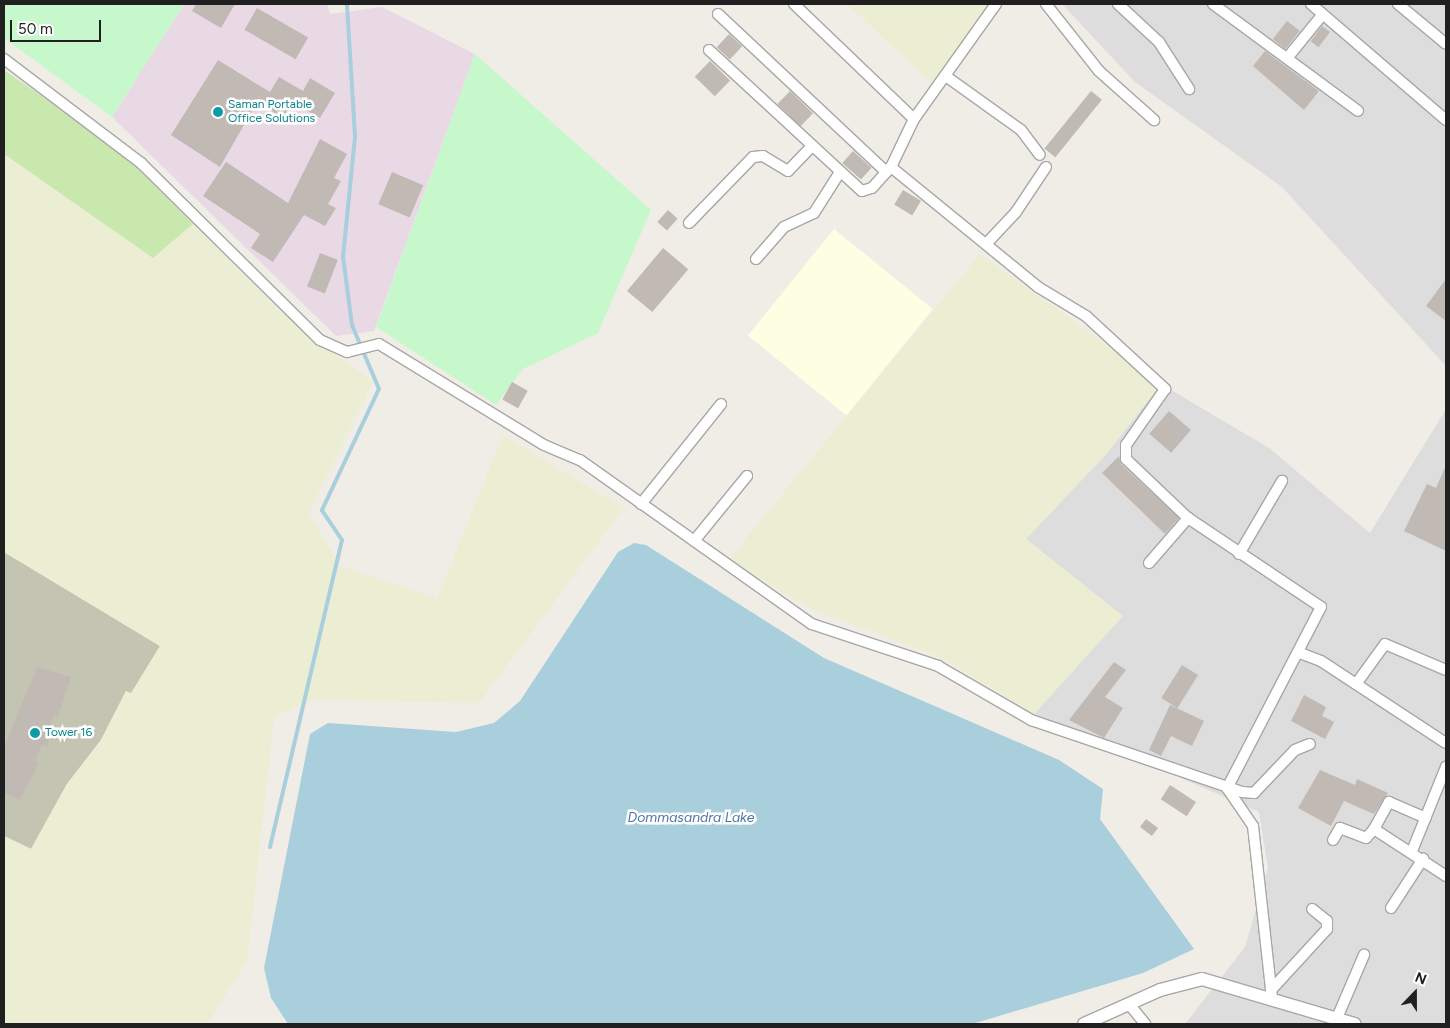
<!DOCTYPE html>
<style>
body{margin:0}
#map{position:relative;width:1450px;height:1028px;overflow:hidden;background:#f0ede7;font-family:Figtree,sans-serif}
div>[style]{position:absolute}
.residential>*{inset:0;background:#dedddd}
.industrial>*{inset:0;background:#e9d9e5}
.education>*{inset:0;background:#fdfee2;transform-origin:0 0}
.construction>*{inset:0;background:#c4c4b2}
.farmland>*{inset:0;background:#ebeed3}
.grass>*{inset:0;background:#c9e8ae}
.park>*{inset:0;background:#c6f8cb}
.water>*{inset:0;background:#a9cedc}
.stream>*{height:4px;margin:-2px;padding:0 2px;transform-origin:2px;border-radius:2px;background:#a9cedc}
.building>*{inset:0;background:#c1b9b3;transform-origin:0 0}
.roads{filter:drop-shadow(1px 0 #a7a7a7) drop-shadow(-1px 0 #a7a7a7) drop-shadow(0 1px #a7a7a7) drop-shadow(0 -1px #a7a7a7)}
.minor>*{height:10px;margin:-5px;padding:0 5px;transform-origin:5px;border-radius:5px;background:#fff}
.tertiary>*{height:12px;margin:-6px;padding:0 6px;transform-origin:6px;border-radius:6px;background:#fff}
.dots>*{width:14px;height:14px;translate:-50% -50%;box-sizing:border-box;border:2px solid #fff;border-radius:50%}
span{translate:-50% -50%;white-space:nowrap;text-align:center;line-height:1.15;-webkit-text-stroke:5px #fff;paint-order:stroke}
.culture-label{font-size:12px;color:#0d838f}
.left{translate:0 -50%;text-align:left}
.water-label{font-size:14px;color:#4c75a5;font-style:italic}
.frame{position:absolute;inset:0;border:5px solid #202020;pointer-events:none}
.north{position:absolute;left:1390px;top:968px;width:50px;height:50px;-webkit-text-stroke:4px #fff;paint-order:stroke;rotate:22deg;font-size:14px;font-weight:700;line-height:20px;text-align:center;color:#202020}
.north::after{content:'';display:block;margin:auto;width:18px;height:22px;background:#202020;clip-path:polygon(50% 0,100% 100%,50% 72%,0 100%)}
.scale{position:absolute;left:10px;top:20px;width:91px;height:22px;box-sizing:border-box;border:2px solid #202020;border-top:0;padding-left:6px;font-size:15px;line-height:18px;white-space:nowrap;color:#202020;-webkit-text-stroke:4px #fff;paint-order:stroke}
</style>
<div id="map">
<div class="residential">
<div style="clip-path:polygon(1062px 4px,1446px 4px,1446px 366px,1282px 187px,1135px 82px)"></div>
<div style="clip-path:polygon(1161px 384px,1269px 448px,1370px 533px,1446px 409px,1446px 1024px,1185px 1024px,1245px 947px,1268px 868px,1259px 812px,1034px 714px,1122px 616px,1026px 539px,1107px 453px)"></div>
</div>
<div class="industrial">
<div style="clip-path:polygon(184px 4px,327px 4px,330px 14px,382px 7px,475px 54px,374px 331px,336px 336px,112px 117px)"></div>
</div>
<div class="education">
<div style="left:834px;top:229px;width:127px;height:137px;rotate:39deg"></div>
</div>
<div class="construction">
<div style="clip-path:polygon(4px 552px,160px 646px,131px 694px,126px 691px,101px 740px,67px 784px,31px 849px,4px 836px)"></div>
</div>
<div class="farmland">
<div style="clip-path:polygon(847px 4px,989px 4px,933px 85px)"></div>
<div style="clip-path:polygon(4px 154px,153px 257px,193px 224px,279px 310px,373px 382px,309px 513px,338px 562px,318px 657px,339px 566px,437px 598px,503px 435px,624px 508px,479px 703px,308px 700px,274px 718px,247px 962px,207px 1024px,4px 1024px,4px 836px,31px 849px,67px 784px,101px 740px,126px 691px,131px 693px,160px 646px,4px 552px)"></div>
<div style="clip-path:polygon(980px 254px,1161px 384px,1107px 453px,1026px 539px,1123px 616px,1034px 714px,942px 658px,806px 607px,729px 559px)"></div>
</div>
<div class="grass">
<div style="clip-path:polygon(4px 70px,116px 147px,193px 224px,153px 258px,4px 154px)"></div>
</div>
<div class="park">
<div style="clip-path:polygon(4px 4px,184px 4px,112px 117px,4px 38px)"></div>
<div style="clip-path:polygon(475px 54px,651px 210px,598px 333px,523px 369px,496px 405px,376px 327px)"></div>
</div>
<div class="water">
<div style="clip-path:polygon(634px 543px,646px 545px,824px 658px,1059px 760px,1103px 789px,1100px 819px,1194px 949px,1143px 973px,972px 1024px,288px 1024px,271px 998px,264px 968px,310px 734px,328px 723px,456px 732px,494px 723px,520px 701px,618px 552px)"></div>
</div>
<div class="stream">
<div style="left:270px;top:847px;width:315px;rotate:-76.8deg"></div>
<div style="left:342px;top:540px;width:36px;rotate:-124deg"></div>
<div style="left:322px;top:510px;width:134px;rotate:-64.8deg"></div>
<div style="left:379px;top:389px;width:69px;rotate:-112.9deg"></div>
<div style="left:352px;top:325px;width:69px;rotate:-97.5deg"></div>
<div style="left:343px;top:257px;width:122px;rotate:-84.3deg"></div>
<div style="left:355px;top:136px;width:132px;rotate:-93.5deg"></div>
</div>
<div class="building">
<div style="clip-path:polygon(196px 4px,235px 4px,221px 28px,192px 11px)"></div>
<div style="left:257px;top:8px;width:59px;height:25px;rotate:30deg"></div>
<div style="left:1287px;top:21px;width:16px;height:23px;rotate:38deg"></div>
<div style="left:1322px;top:26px;width:10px;height:19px;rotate:37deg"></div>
<div style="left:729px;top:34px;width:18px;height:18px;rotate:43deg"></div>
<div style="clip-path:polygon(1265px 51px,1319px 91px,1304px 110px,1253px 66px)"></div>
<div style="clip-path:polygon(218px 60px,270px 92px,279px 77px,303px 91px,310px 78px,335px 93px,320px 118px,292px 102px,283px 118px,257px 102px,220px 167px,171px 135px)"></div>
<div style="left:710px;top:61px;width:28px;height:22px;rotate:44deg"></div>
<div style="left:790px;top:91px;width:32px;height:18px;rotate:44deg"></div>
<div style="left:1091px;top:91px;width:14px;height:74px;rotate:39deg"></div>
<div style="clip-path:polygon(320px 139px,347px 154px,334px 178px,341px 181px,328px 204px,336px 208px,325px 226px,304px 215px,273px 262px,251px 248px,260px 234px,203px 196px,226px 162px,288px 203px)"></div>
<div style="left:853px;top:151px;width:25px;height:16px;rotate:42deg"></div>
<div style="left:392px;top:172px;width:34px;height:35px;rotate:23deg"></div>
<div style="left:903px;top:190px;width:21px;height:17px;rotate:31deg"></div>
<div style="left:668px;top:210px;width:13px;height:16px;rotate:42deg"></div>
<div style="left:663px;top:248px;width:33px;height:56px;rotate:40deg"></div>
<div style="left:320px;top:253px;width:19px;height:36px;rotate:21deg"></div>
<div style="clip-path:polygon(1446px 279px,1446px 321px,1426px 306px)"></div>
<div style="left:512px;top:382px;width:18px;height:20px;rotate:29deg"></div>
<div style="left:1169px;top:411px;width:29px;height:30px;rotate:41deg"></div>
<div style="clip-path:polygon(1119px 456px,1121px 464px,1179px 518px,1165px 534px,1102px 473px)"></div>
<div style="clip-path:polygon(1446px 465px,1446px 551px,1404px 531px,1427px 484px,1436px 488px)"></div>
<div style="clip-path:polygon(1114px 662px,1126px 670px,1105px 697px,1123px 708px,1104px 738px,1069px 720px)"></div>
<div style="left:1182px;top:665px;width:19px;height:39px;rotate:32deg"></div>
<div style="clip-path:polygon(37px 667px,71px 677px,58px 716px,54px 715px,46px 733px,51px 735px,47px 746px,42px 744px,35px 761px,39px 763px,20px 800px,4px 793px,5px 745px)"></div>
<div style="clip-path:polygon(1304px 695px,1326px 707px,1322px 716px,1334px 722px,1325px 739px,1291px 721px)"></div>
<div style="clip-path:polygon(1170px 705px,1204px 721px,1192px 746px,1171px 736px,1161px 756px,1149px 750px)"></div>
<div style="clip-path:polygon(1320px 770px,1355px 785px,1357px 779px,1388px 793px,1374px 814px,1344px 801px,1331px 826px,1298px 808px)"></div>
<div style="left:1170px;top:785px;width:31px;height:17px;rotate:33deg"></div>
<div style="left:1146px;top:819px;width:15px;height:10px;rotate:37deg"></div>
</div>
<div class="roads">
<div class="minor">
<div style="left:794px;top:4px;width:166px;rotate:43.8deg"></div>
<div style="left:996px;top:4px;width:141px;rotate:125.5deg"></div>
<div style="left:914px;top:119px;width:53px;rotate:115.6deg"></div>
<div style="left:891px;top:167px;width:190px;rotate:39.2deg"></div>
<div style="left:1038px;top:287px;width:56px;rotate:31.1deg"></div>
<div style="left:1086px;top:316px;width:108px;rotate:42.7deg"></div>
<div style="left:1165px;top:389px;width:68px;rotate:124.9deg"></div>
<div style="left:1126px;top:445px;width:14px;rotate:90deg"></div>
<div style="left:1126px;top:459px;width:86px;rotate:43.6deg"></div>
<div style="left:1188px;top:518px;width:160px;rotate:33.8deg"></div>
<div style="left:1321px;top:607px;width:204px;rotate:117.4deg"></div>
<div style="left:1046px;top:4px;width:85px;rotate:51.7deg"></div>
<div style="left:1099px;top:71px;width:74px;rotate:41.7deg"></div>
<div style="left:1118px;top:4px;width:56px;rotate:42.8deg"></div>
<div style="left:1159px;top:42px;width:56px;rotate:57.4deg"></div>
<div style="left:1213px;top:4px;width:180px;rotate:36.4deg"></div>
<div style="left:1311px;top:4px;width:178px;rotate:40.7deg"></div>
<div style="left:1398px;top:4px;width:62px;rotate:39.8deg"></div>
<div style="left:718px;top:14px;width:231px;rotate:43.2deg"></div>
<div style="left:709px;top:50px;width:208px;rotate:42.7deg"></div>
<div style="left:862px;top:191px;width:10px;rotate:-17deg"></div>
<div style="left:872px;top:188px;width:28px;rotate:-48deg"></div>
<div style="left:1288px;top:57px;width:55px;rotate:-50.9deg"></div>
<div style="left:4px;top:59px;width:172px;rotate:37.2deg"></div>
<div style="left:141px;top:163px;width:252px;rotate:44.7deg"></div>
<div style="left:320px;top:340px;width:30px;rotate:24deg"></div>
<div style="left:347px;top:352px;width:33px;rotate:-14deg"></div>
<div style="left:379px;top:344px;width:193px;rotate:31.5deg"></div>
<div style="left:544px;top:445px;width:39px;rotate:23deg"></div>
<div style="left:580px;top:460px;width:284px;rotate:35.3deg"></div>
<div style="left:812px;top:624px;width:133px;rotate:18.4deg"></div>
<div style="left:938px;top:666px;width:108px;rotate:30.1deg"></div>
<div style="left:1031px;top:720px;width:223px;rotate:18.8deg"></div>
<div style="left:1242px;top:792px;width:12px;rotate:5deg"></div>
<div style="left:1254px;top:793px;width:59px;rotate:-46.4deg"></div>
<div style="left:1295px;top:750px;width:16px;rotate:-22deg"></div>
<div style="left:947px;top:77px;width:91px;rotate:35.6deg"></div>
<div style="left:1021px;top:130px;width:31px;rotate:53deg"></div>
<div style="left:689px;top:223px;width:92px;rotate:-45.9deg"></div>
<div style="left:753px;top:157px;width:10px;rotate:-6deg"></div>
<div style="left:763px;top:156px;width:29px;rotate:31deg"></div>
<div style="left:788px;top:171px;width:35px;rotate:-46deg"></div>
<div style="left:987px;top:243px;width:42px;rotate:-46.9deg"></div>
<div style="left:1016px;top:212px;width:54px;rotate:-56.3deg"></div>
<div style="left:756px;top:259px;width:43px;rotate:-48.8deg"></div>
<div style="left:784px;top:227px;width:33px;rotate:-25deg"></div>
<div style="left:814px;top:213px;width:49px;rotate:-57.6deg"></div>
<div style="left:641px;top:504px;width:128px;rotate:-51.3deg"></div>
<div style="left:694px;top:541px;width:84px;rotate:-50.8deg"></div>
<div style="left:1239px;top:554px;width:85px;rotate:-59.5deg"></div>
<div style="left:1149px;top:563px;width:60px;rotate:-49.1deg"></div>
<div style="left:1300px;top:653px;width:22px;rotate:21deg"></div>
<div style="left:1321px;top:661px;width:149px;rotate:33.3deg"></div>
<div style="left:1356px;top:684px;width:49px;rotate:-54.1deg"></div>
<div style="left:1385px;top:644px;width:66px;rotate:23.1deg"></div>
<div style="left:1227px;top:788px;width:46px;rotate:55.6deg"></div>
<div style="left:1253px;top:826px;width:172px;rotate:83.7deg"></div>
<div style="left:1374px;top:829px;width:31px;rotate:-61deg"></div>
<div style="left:1389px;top:802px;width:40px;rotate:23.4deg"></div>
<div style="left:1333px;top:840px;width:14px;rotate:-60deg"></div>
<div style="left:1340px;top:828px;width:28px;rotate:21deg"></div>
<div style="left:1366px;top:838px;width:12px;rotate:-48deg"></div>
<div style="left:1374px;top:829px;width:86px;rotate:33.1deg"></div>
<div style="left:1412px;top:851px;width:91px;rotate:-68deg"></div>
<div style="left:1391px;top:908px;width:59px;rotate:-56.9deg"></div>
<div style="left:1271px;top:990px;width:83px;rotate:-47.4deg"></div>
<div style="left:1327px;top:929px;width:8px;rotate:-90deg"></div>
<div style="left:1327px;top:921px;width:19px;rotate:-141deg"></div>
<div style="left:1129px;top:1004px;width:26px;rotate:51deg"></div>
<div style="left:1337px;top:1018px;width:69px;rotate:-66.8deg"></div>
</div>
<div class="tertiary">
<div style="left:1084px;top:1024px;width:83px;rotate:-24.1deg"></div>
<div style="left:1160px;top:990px;width:43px;rotate:-14.7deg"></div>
<div style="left:1202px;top:979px;width:159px;rotate:16.4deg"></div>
</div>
</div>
<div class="dots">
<div style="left:218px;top:112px;background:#0f9aa8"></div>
<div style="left:35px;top:733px;background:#0f9aa8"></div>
</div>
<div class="culture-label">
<span class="left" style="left:228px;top:112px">Saman Portable<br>Office Solutions</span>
<span class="left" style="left:45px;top:733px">Tower 16</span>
</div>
<div class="water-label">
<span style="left:691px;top:818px">Dommasandra Lake</span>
</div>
<div class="frame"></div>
<div class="north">N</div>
<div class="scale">50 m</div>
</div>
